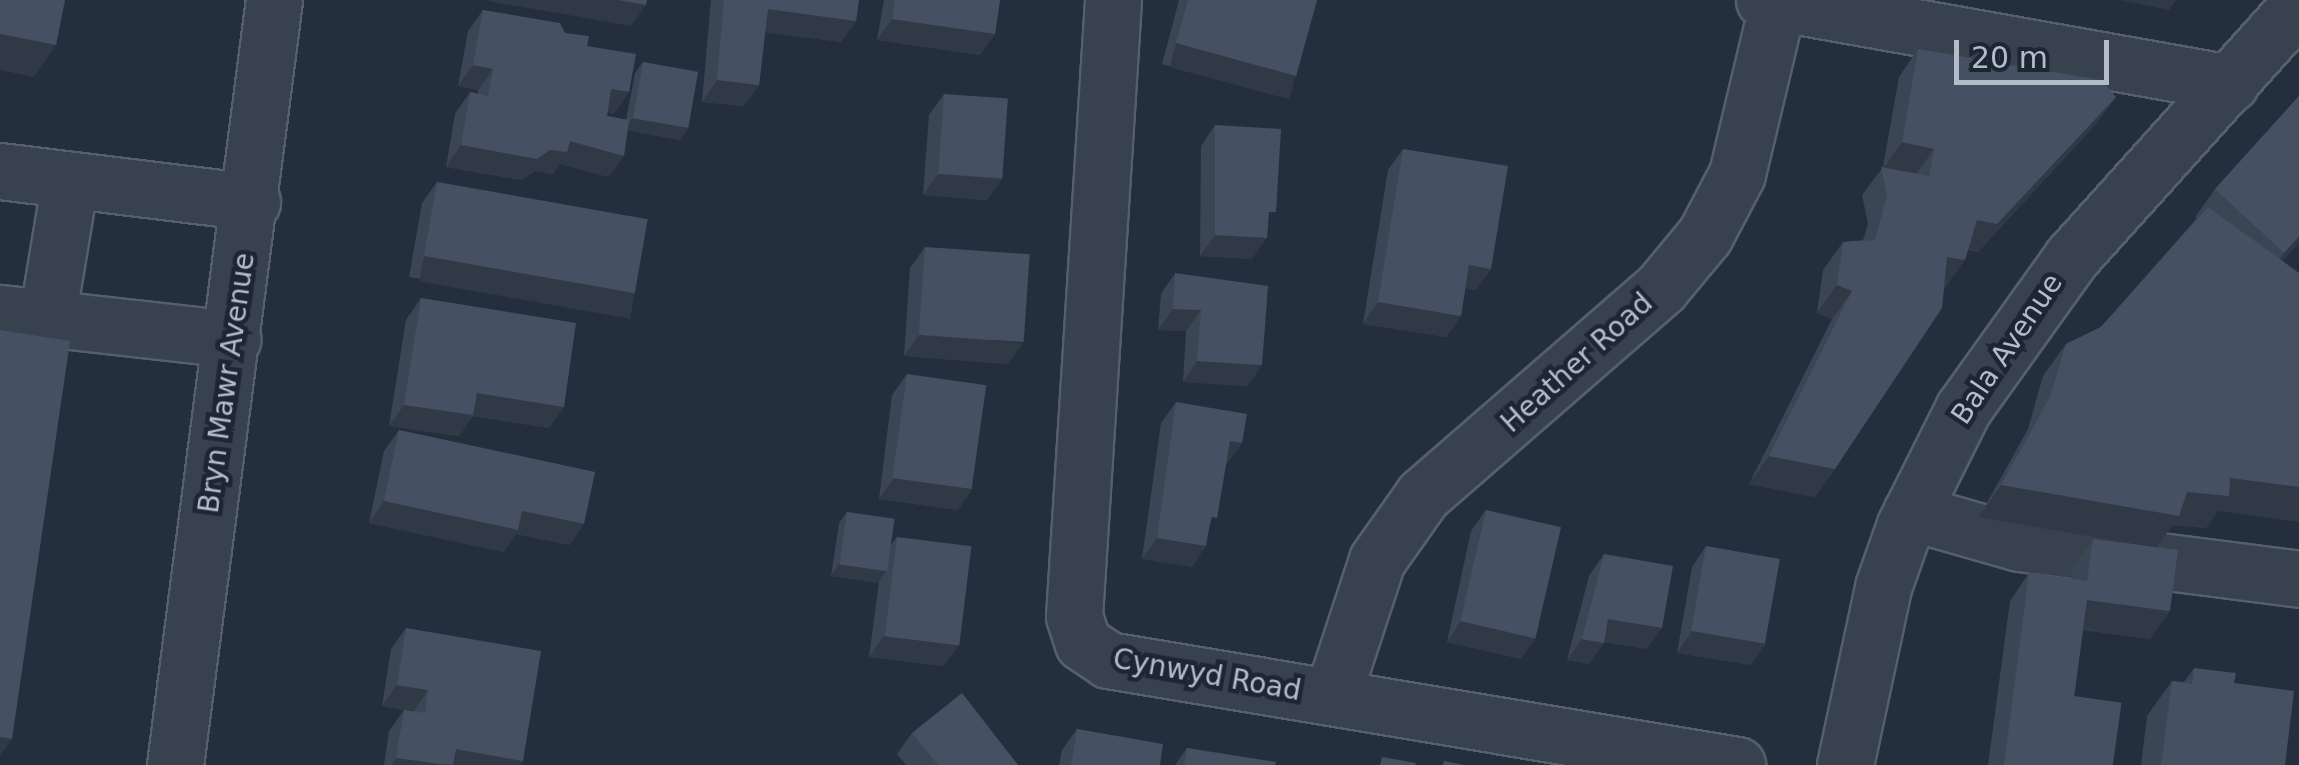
<!DOCTYPE html>
<style>
body{margin:0}
#map{position:relative;width:2299px;height:765px;overflow:hidden;background:#242f3e;font-family:"DejaVu Sans",sans-serif}
div>[style]{position:absolute}
.roads{filter:drop-shadow(2px 0 #565f6c) drop-shadow(-2px 0 #565f6c) drop-shadow(0 2px #565f6c) drop-shadow(0 -2px #565f6c)}
.minor>*{height:55px;margin:-27.5px;padding:0 27.5px;transform-origin:27.5px;border-radius:27.5px;background:#38414e}
.wall>*{inset:0;background:#3b4654}
.shaded-wall>*{inset:0;background:#303945;transform-origin:0 0}
.building>*{inset:0;background:#455162;transform-origin:0 0}
span{translate:-50% -50%;white-space:nowrap;text-align:center;line-height:1.15;-webkit-text-stroke:9px #1d2633;paint-order:stroke}
.street-label{font-size:28px;color:#b4bcc9}
.scale{position:absolute;left:1954px;top:40px;width:155px;height:45px;box-sizing:border-box;border:5px solid #b4bcc9;border-top:0;padding-left:12px;font-size:30px;line-height:35px;white-space:nowrap;color:#b4bcc9;-webkit-text-stroke:8px #1d2633;paint-order:stroke}
</style>
<div id="map">
<div class="roads">
<div class="minor">
<div style="left:1113px;top:0;width:617px;rotate:93.62deg"></div>
<div style="left:1074px;top:616px;width:28px;rotate:72deg"></div>
<div style="left:1083px;top:643px;width:30px;rotate:34deg"></div>
<div style="left:1108px;top:660px;width:638px;rotate:9.48deg"></div>
<div style="left:1764px;top:0;width:474px;rotate:10.1deg"></div>
<div style="left:0;top:171px;width:254px;rotate:7deg"></div>
<div style="left:0;top:313px;width:234px;rotate:6.4deg"></div>
<div style="left:47px;top:318px;width:140px;rotate:-80.5deg"></div>
<div style="left:1911px;top:512px;width:112px;rotate:16deg"></div>
<div style="left:2019px;top:543px;width:282px;rotate:7.3deg"></div>
<div style="left:1332px;top:697px;width:144px;rotate:-71.8deg"></div>
<div style="left:1377px;top:560px;width:80px;rotate:-54.7deg"></div>
<div style="left:1423px;top:495px;width:315px;rotate:-41deg"></div>
<div style="left:1661px;top:288px;width:69px;rotate:-50.3deg"></div>
<div style="left:1705px;top:235px;width:69px;rotate:-62.3deg"></div>
<div style="left:1737px;top:174px;width:177px;rotate:-76.6deg"></div>
<div style="left:175px;top:765px;width:771px;rotate:-82.63deg"></div>
<div style="left:1845px;top:765px;width:182px;rotate:-77.9deg"></div>
<div style="left:1883px;top:587px;width:66px;rotate:-70.5deg"></div>
<div style="left:1905px;top:525px;width:130px;rotate:-63.4deg"></div>
<div style="left:1963px;top:409px;width:186px;rotate:-54.4deg"></div>
<div style="left:2071px;top:258px;width:341px;rotate:-48deg"></div>
</div>
</div>
<div class="wall">
<div style="clip-path:polygon(711px 0,859px 0,856px 21px,841px 42px,765px 32px,759px 85px,744px 106px,702px 102px)"></div>
<div style="clip-path:polygon(884px 0,1000px 0,995px 34px,980px 55px,877px 40px)"></div>
<div style="clip-path:polygon(1179px 0,1317px 0,1296px 76px,1281px 97px,1162px 64px)"></div>
<div style="clip-path:polygon(483px 10px,565px 33px,587px 46px,614px 114px,608px 112px,607px 116px,626px 120px,635px 73px,643px 62px,688px 128px,680px 140px,628px 130px,609px 177px,560px 164px,553px 174px,535px 171px,522px 180px,446px 167px,455px 114px,470px 92px,478px 94px,478px 90px,458px 86px,468px 31px)"></div>
<div style="clip-path:polygon(1918px 49px,2116px 97px,2096px 124px,1978px 252px,1968px 250px,1945px 288px,1944px 287px,1835px 469px,1815px 497px,1749px 484px,1832px 319px,1817px 313px,1823px 270px,1843px 242px,1863px 240px,1868px 224px,1862px 195px,1883px 167px,1899px 77px)"></div>
<div style="clip-path:polygon(944px 94px,1002px 179px,987px 200px,923px 195px,929px 115px)"></div>
<div style="clip-path:polygon(2299px 96px,2299px 243px,2282px 261px,2218px 511px,2206px 528px,2173px 525px,2157px 547px,2170px 611px,2150px 639px,2083px 630px,2074px 696px,2112px 765px,1988px 765px,2010px 601px,2029px 573px,2072px 579px,2073px 567px,2093px 539px,2132px 544px,1979px 517px,2028px 429px,2043px 376px,2066px 344px,2101px 327px,2197px 218px,2195px 217px,2215px 189px)"></div>
<div style="clip-path:polygon(1215px 125px,1252px 259px,1200px 256px,1201px 146px)"></div>
<div style="clip-path:polygon(1403px 149px,1491px 269px,1476px 290px,1465px 288px,1461px 316px,1446px 337px,1363px 324px,1388px 170px)"></div>
<div style="clip-path:polygon(437px 182px,635px 293px,621px 314px,409px 277px,422px 203px)"></div>
<div style="clip-path:polygon(925px 247px,1008px 364px,904px 356px,910px 268px)"></div>
<div style="clip-path:polygon(1175px 273px,1262px 365px,1247px 386px,1183px 382px,1186px 331px,1158px 330px,1161px 294px)"></div>
<div style="clip-path:polygon(421px 298px,564px 407px,549px 428px,473px 416px,459px 436px,389px 426px,406px 320px)"></div>
<div style="clip-path:polygon(907px 374px,958px 510px,879px 499px,892px 395px)"></div>
<div style="clip-path:polygon(1176px 402px,1242px 443px,1226px 464px,1209px 529px,1192px 567px,1142px 559px,1161px 423px)"></div>
<div style="clip-path:polygon(399px 430px,570px 545px,516px 534px,504px 552px,369px 523px,384px 451px)"></div>
<div style="clip-path:polygon(1486px 510px,1521px 659px,1447px 642px,1471px 531px)"></div>
<div style="clip-path:polygon(847px 512px,890px 546px,897px 537px,944px 666px,869px 657px,879px 582px,831px 576px,839px 523px)"></div>
<div style="clip-path:polygon(1706px 546px,1751px 665px,1677px 653px,1692px 567px)"></div>
<div style="clip-path:polygon(1604px 554px,1647px 649px,1604px 642px,1589px 664px,1567px 660px,1589px 576px)"></div>
<div style="clip-path:polygon(406px 628px,523px 761px,520px 765px,384px 765px,389px 731px,404px 710px,382px 706px,391px 649px)"></div>
<div style="clip-path:polygon(2194px 668px,2234px 683px,2285px 765px,2141px 765px,2147px 716px,2172px 681px,2184px 682px)"></div>
<div style="clip-path:polygon(1077px 729px,1160px 765px,1059px 765px,1062px 750px)"></div>
<div style="clip-path:polygon(912px 733px,1018px 765px,906px 765px,897px 754px)"></div>
<div style="clip-path:polygon(1187px 748px,1275px 765px,1175px 765px)"></div>
</div>
<div class="shaded-wall">
<div style="clip-path:polygon(482px 0,617px 0,646px 5px,631px 26px)"></div>
<div style="clip-path:polygon(2119px 0,2176px 0,2169px 10px)"></div>
<div style="clip-path:polygon(768px 9px,856px 21px,841px 42px,753px 31px)"></div>
<div style="clip-path:polygon(892px 19px,995px 34px,980px 55px,877px 40px)"></div>
<div style="clip-path:polygon(0 34px,56px 45px,34px 77px,0 70px)"></div>
<div style="left:1176px;top:43px;width:124px;height:25px;rotate:15deg"></div>
<div style="clip-path:polygon(473px 65px,493px 69px,478px 90px,458px 86px)"></div>
<div style="clip-path:polygon(717px 80px,759px 85px,744px 106px,702px 102px)"></div>
<div style="clip-path:polygon(611px 89px,629px 92px,614px 114px,596px 110px)"></div>
<div style="clip-path:polygon(2116px 97px,2096px 124px,1978px 252px,1958px 247px,1977px 220px)"></div>
<div style="clip-path:polygon(632px 118px,688px 128px,680px 140px,624px 130px)"></div>
<div style="clip-path:polygon(570px 141px,624px 156px,609px 177px,560px 164px,553px 174px,535px 171px,522px 180px,446px 167px,461px 145px,550px 150px)"></div>
<div style="clip-path:polygon(1902px 142px,1934px 149px,1914px 177px,1882px 170px)"></div>
<div style="clip-path:polygon(938px 174px,1002px 179px,987px 200px,923px 195px)"></div>
<div style="clip-path:polygon(1215px 235px,1267px 238px,1252px 259px,1200px 256px)"></div>
<div style="clip-path:polygon(2299px 236px,2299px 243px,2265px 281px,2284px 253px)"></div>
<div style="left:424px;top:256px;width:214px;height:26px;rotate:10deg"></div>
<div style="clip-path:polygon(1947px 257px,1965px 260px,1945px 288px,1927px 285px)"></div>
<div style="clip-path:polygon(1469px 265px,1491px 269px,1476px 290px,1454px 287px)"></div>
<div style="clip-path:polygon(1837px 285px,1852px 291px,1832px 319px,1817px 313px)"></div>
<div style="clip-path:polygon(1378px 302px,1461px 316px,1446px 337px,1363px 324px)"></div>
<div style="clip-path:polygon(1173px 309px,1201px 310px,1186px 331px,1158px 330px)"></div>
<div style="clip-path:polygon(919px 335px,1023px 343px,1008px 364px,904px 356px)"></div>
<div style="clip-path:polygon(1197px 361px,1262px 365px,1247px 386px,1183px 382px)"></div>
<div style="clip-path:polygon(477px 393px,564px 407px,549px 428px,473px 416px,459px 436px,389px 426px,404px 405px)"></div>
<div style="clip-path:polygon(1230px 441px,1242px 443px,1227px 464px,1215px 462px)"></div>
<div style="clip-path:polygon(1769px 456px,1835px 469px,1815px 497px,1749px 484px)"></div>
<div style="clip-path:polygon(894px 478px,973px 488px,958px 510px,879px 499px)"></div>
<div style="clip-path:polygon(2230px 478px,2299px 487px,2299px 522px,2218px 511px,2206px 528px,2173px 525px,2156px 548px,1979px 517px,2001px 485px,2187px 492px)"></div>
<div style="clip-path:polygon(384px 501px,522px 511px,584px 524px,570px 545px,516px 534px,504px 552px,369px 523px)"></div>
<div style="clip-path:polygon(1157px 538px,1206px 546px,1192px 567px,1142px 559px)"></div>
<div style="clip-path:polygon(839px 564px,886px 571px,878px 583px,831px 576px)"></div>
<div style="clip-path:polygon(2087px 600px,2170px 611px,2150px 639px,2067px 627px)"></div>
<div style="clip-path:polygon(1608px 619px,1662px 628px,1647px 649px,1593px 640px)"></div>
<div style="clip-path:polygon(1461px 621px,1536px 638px,1521px 659px,1447px 642px)"></div>
<div style="clip-path:polygon(1692px 631px,1766px 644px,1751px 665px,1677px 653px)"></div>
<div style="clip-path:polygon(884px 636px,959px 645px,944px 666px,869px 657px)"></div>
<div style="clip-path:polygon(1582px 639px,1604px 643px,1589px 664px,1567px 660px)"></div>
<div style="clip-path:polygon(397px 685px,428px 690px,413px 712px,382px 706px)"></div>
<div style="clip-path:polygon(0 737px,12px 739px,0 756px)"></div>
<div style="clip-path:polygon(456px 749px,523px 761px,520px 765px,445px 765px)"></div>
<div style="clip-path:polygon(396px 758px,444px 765px,392px 765px)"></div>
</div>
<div class="building">
<div style="clip-path:polygon(0 0,65px 0,56px 45px,0 34px)"></div>
<div style="clip-path:polygon(617px 0,647px 0,646px 5px)"></div>
<div style="clip-path:polygon(724px 0,859px 0,856px 21px,768px 9px,759px 85px,717px 80px)"></div>
<div style="clip-path:polygon(895px 0,1000px 0,995px 34px,892px 19px)"></div>
<div style="clip-path:polygon(1188px 0,1317px 0,1296px 76px,1176px 43px)"></div>
<div style="clip-path:polygon(483px 10px,560px 23px,565px 33px,589px 36px,587px 46px,636px 54px,629px 92px,611px 89px,607px 116px,629px 120px,624px 156px,570px 141px,567px 152px,550px 150px,537px 159px,461px 145px,470px 92px,488px 96px,493px 69px,473px 65px)"></div>
<div style="clip-path:polygon(1918px 49px,2101px 80px,2116px 97px,1997px 224px,1977px 220px,1965px 260px,1947px 257px,1942px 308px,1835px 469px,1769px 456px,1852px 291px,1837px 285px,1843px 242px,1875px 240px,1887px 196px,1881px 167px,1929px 176px,1934px 149px,1902px 142px)"></div>
<div style="left:643px;top:62px;width:56px;height:57px;rotate:10deg"></div>
<div style="left:944px;top:94px;width:64px;height:80px;rotate:4deg"></div>
<div style="clip-path:polygon(2299px 96px,2299px 236px,2284px 253px,2215px 189px)"></div>
<div style="clip-path:polygon(1215px 125px,1281px 129px,1276px 212px,1269px 212px,1267px 238px,1215px 235px)"></div>
<div style="clip-path:polygon(1403px 149px,1508px 166px,1491px 269px,1469px 265px,1461px 316px,1378px 302px)"></div>
<div style="left:437px;top:182px;width:214px;height:75px;rotate:10deg"></div>
<div style="clip-path:polygon(2208px 207px,2299px 273px,2299px 487px,2230px 478px,2229px 496px,2187px 492px,2179px 516px,2001px 485px,2050px 397px,2066px 344px,2101px 327px)"></div>
<div style="left:925px;top:247px;width:105px;height:88px;rotate:4deg"></div>
<div style="clip-path:polygon(1175px 273px,1268px 286px,1262px 365px,1197px 361px,1201px 310px,1173px 309px)"></div>
<div style="clip-path:polygon(421px 298px,576px 323px,564px 407px,477px 393px,473px 415px,404px 405px)"></div>
<div style="clip-path:polygon(0 330px,70px 341px,12px 739px,0 737px)"></div>
<div style="left:907px;top:374px;width:80px;height:105px;rotate:8deg"></div>
<div style="clip-path:polygon(1176px 402px,1247px 414px,1242px 443px,1230px 441px,1217px 518px,1211px 517px,1206px 546px,1157px 538px)"></div>
<div style="clip-path:polygon(399px 430px,595px 472px,584px 524px,522px 511px,518px 530px,384px 501px)"></div>
<div style="left:1486px;top:510px;width:77px;height:114px;rotate:13deg"></div>
<div style="left:847px;top:512px;width:48px;height:53px;rotate:8deg"></div>
<div style="left:897px;top:537px;width:75px;height:100px;rotate:7deg"></div>
<div style="clip-path:polygon(2093px 539px,2178px 550px,2170px 611px,2087px 600px,2065px 765px,2004px 765px,2029px 573px,2087px 581px)"></div>
<div style="left:1706px;top:546px;width:75px;height:86px;rotate:10deg"></div>
<div style="clip-path:polygon(1604px 554px,1673px 566px,1662px 628px,1608px 619px,1604px 643px,1582px 639px)"></div>
<div style="clip-path:polygon(406px 628px,541px 651px,523px 761px,456px 749px,453px 765px,396px 758px,404px 710px,425px 713px,428px 690px,397px 685px)"></div>
<div style="clip-path:polygon(2194px 668px,2236px 673px,2234px 683px,2294px 691px,2285px 765px,2161px 765px,2172px 681px,2192px 684px)"></div>
<div style="clip-path:polygon(962px 693px,1018px 765px,938px 765px,912px 733px)"></div>
<div style="left:2074px;top:696px;width:48px;height:70px;rotate:8deg"></div>
<div style="clip-path:polygon(1077px 729px,1163px 744px,1160px 765px,1071px 765px)"></div>
<div style="clip-path:polygon(1187px 748px,1276px 762px,1275px 765px,1184px 765px)"></div>
<div style="clip-path:polygon(1382px 757px,1416px 763px,1415px 765px,1380px 765px)"></div>
<div style="clip-path:polygon(1444px 761px,1464px 765px,1443px 765px)"></div>
</div>
<div class="street-label">
<span style="left:2007px;top:349px;rotate:-56deg">Bala Avenue</span>
<span style="left:1577px;top:363px;rotate:-42deg">Heather Road</span>
<span style="left:227px;top:383px;rotate:-82deg">Bryn Mawr Avenue</span>
<span style="left:1207px;top:675px;rotate:10deg">Cynwyd Road</span>
</div>
<div class="scale">20 m</div>
</div>
